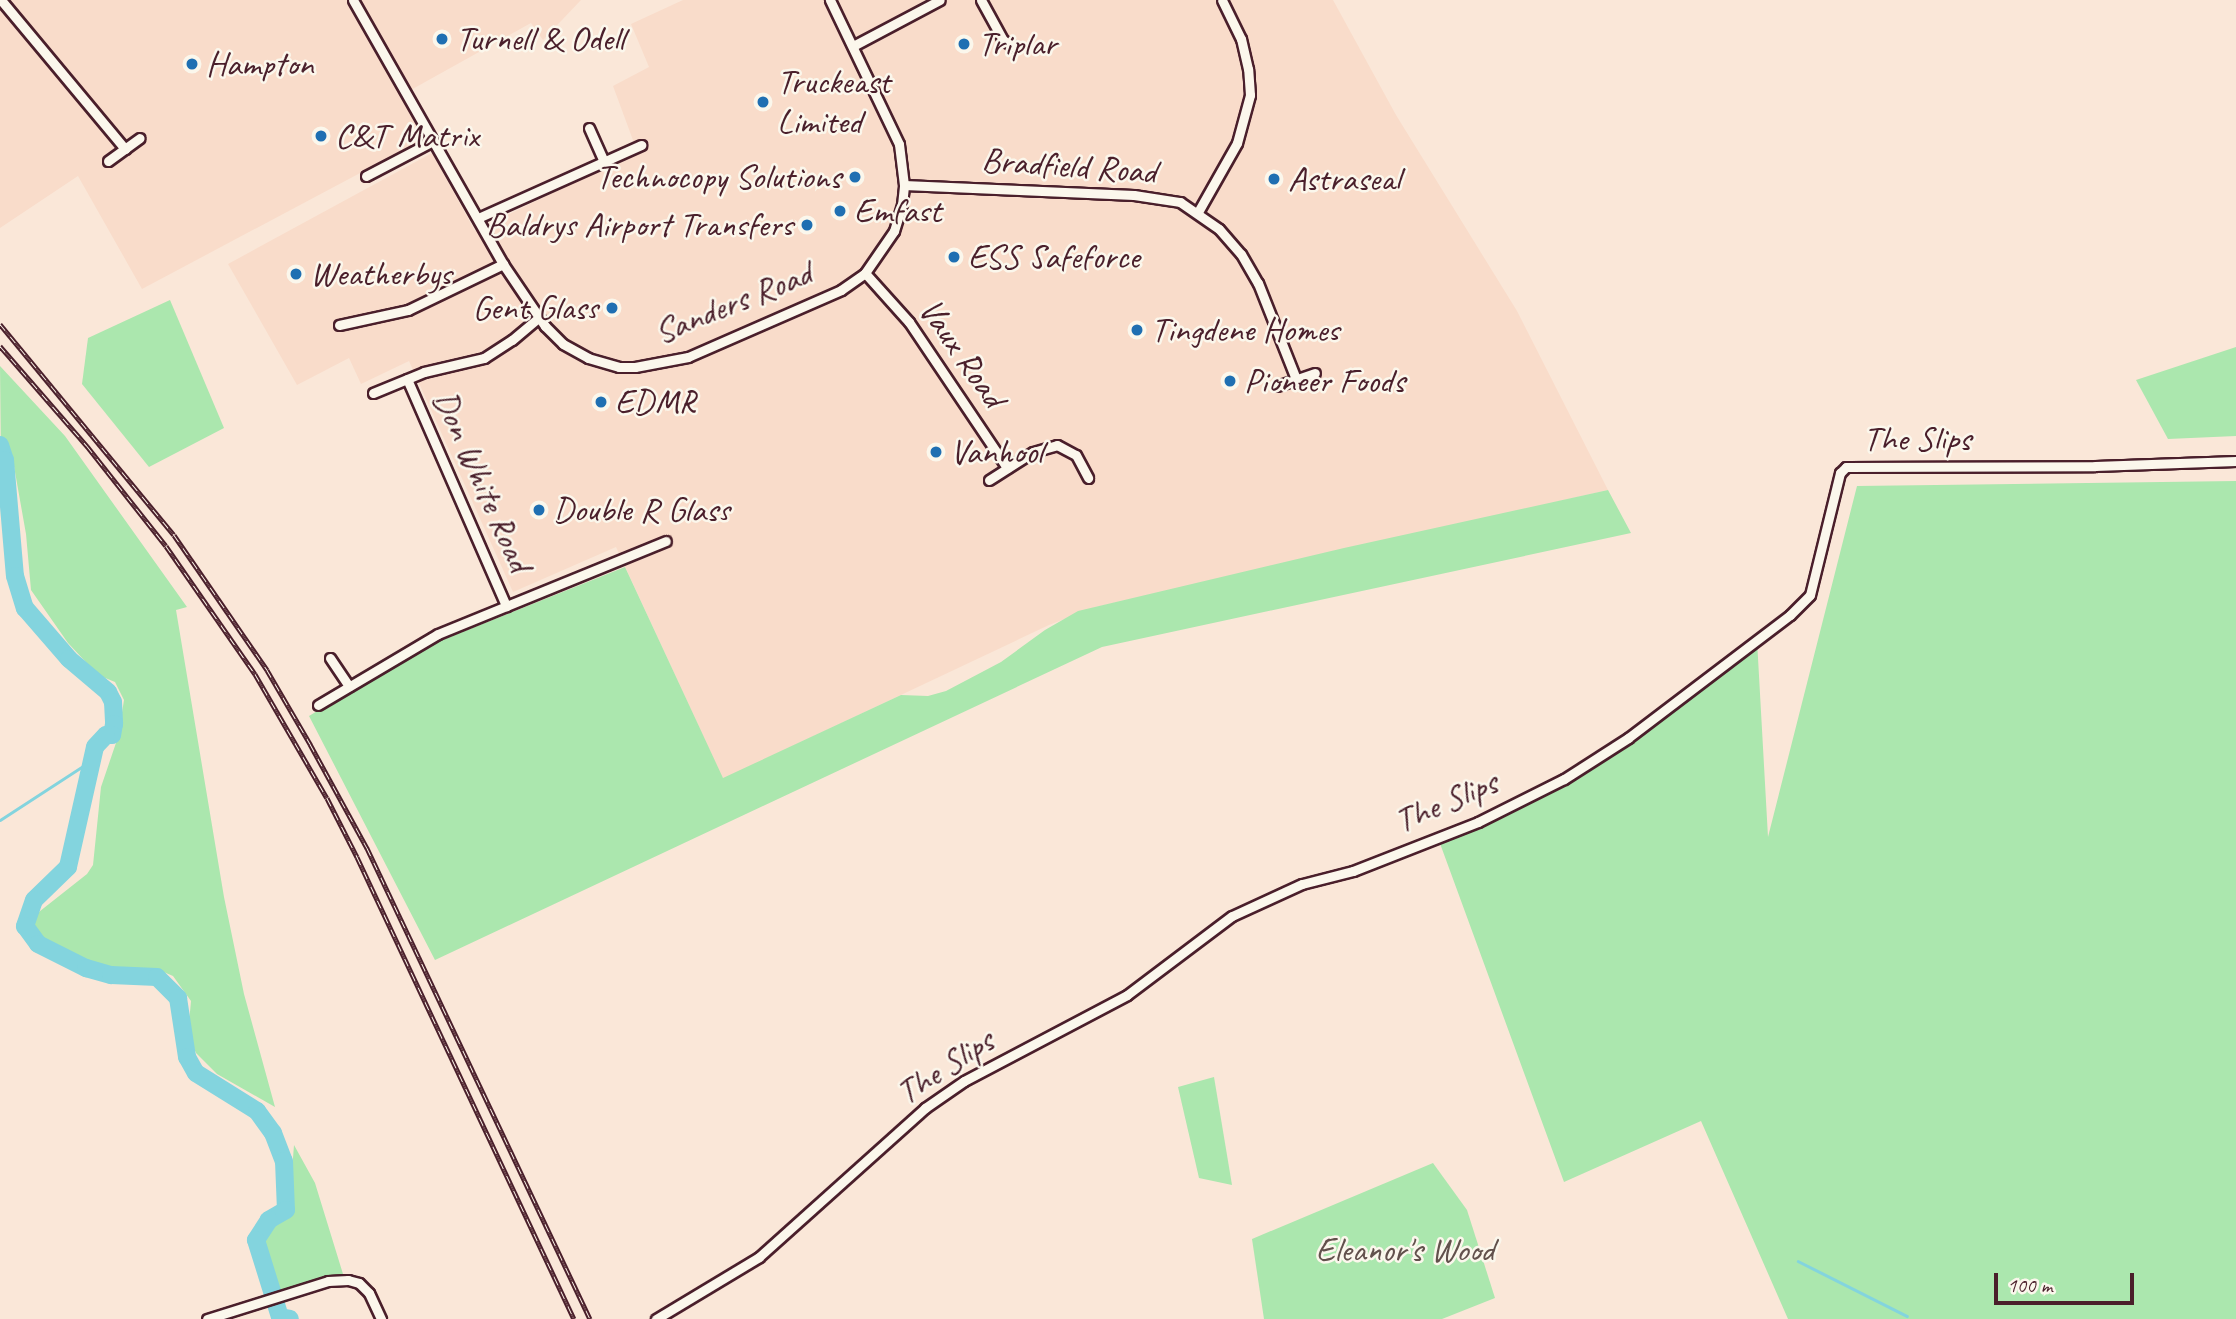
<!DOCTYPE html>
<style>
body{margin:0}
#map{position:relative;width:2236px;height:1319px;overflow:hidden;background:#fae7d8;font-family:Caveat,sans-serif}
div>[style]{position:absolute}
.built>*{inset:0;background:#f9dcca}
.green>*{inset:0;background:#abe7ae}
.stream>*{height:2.5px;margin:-1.25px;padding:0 1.25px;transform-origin:1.25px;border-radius:1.25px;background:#83d4de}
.river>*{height:18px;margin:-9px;padding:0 9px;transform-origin:9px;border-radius:9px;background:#83d4de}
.roads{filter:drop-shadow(2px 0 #4a1f2b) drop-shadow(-2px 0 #4a1f2b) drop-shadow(0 2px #4a1f2b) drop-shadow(0 -2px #4a1f2b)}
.minor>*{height:9px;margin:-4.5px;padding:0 4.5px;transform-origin:4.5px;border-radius:4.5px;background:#fbf7ec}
.rail>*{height:5px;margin-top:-2.5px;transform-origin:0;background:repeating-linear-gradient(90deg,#fbf7ec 0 8px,#4a1f2b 0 16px);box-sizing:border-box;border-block:2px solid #4a1f2b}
.dots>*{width:19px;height:19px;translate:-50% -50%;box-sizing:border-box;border:4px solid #fbf7ec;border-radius:50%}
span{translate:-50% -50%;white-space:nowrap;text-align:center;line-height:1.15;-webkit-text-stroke:5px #fbf7ec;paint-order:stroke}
.poi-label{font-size:35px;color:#4a1f2b}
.left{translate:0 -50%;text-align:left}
.right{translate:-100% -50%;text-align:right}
.street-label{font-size:35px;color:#4a1f2b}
.park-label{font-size:35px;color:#62514c}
.scale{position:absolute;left:1994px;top:1273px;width:140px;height:32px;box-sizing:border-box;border:4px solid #4a1f2b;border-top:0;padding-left:9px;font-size:21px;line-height:24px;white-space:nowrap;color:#4a1f2b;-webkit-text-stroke:5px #fbf7ec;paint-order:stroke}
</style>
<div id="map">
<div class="built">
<div style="clip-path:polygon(0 0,581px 0,543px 40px,531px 23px,400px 96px,424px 139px,142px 289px,78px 176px,0 228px)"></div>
<div style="clip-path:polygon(683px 0,1333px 0,1396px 115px,1517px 311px,1608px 490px,1096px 607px,1049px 625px,723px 779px,616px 547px,513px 592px,409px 361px,361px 384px,349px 358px,297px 385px,228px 264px,432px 153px,475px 231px,637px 151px,613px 86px,649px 67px,631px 24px)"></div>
</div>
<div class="green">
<div style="clip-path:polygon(170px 300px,224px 428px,149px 467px,82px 384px,88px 338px)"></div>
<div style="clip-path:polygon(2236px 347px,2236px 436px,2168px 439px,2136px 380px)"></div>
<div style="clip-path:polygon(0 366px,65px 436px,187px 607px,176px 610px,224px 897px,244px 994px,275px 1107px,217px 1074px,196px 1053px,188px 1034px,191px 1001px,173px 976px,159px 970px,110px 969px,73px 954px,35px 934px,30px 927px,30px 919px,87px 874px,93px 865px,101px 787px,118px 737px,124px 700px,115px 682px,98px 675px,68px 643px,31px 590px,26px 534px,12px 455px,1px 459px)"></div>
<div style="clip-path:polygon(2236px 481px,2236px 1319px,1788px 1319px,1701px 1121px,1564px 1182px,1438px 838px,1564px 779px,1757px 640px,1768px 837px,1857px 486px)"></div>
<div style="clip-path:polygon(1608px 490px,1631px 533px,1102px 647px,435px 960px,309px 716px,422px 648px,625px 567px,723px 778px,901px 695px,928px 696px,946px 691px,1001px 662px,1045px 630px,1078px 611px,1344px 548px)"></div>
<div style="clip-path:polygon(1214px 1077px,1232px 1185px,1199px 1178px,1178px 1087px)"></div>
<div style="clip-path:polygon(294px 1145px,315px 1183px,343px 1274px,273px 1292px,260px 1242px,269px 1222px,289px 1210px)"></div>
<div style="clip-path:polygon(1433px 1163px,1467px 1210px,1495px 1298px,1442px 1319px,1264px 1319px,1252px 1239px)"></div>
</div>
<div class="stream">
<div style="left:0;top:820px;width:108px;rotate:-33deg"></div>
<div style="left:1798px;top:1261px;width:122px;rotate:26.8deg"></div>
</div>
<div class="river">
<div style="left:0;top:445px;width:16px;rotate:72deg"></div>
<div style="left:5px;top:460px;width:116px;rotate:85.1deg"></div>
<div style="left:15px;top:576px;width:34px;rotate:73deg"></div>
<div style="left:25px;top:608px;width:67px;rotate:49.2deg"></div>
<div style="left:69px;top:659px;width:51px;rotate:40.2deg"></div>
<div style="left:108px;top:692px;width:11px;rotate:63deg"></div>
<div style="left:113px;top:702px;width:22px;rotate:87deg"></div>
<div style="left:114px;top:724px;width:11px;rotate:100deg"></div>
<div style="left:112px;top:735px;width:6px;rotate:180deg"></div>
<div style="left:106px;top:735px;width:16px;rotate:133deg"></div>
<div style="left:95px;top:747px;width:123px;rotate:102.7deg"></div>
<div style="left:68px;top:867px;width:47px;rotate:135.9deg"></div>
<div style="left:34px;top:900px;width:28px;rotate:109deg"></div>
<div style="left:25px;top:926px;width:22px;rotate:54deg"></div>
<div style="left:38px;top:944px;width:54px;rotate:26.6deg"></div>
<div style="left:86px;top:968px;width:26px;rotate:16deg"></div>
<div style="left:111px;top:975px;width:46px;rotate:2.5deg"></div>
<div style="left:157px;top:977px;width:30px;rotate:45deg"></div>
<div style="left:178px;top:998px;width:60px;rotate:81.3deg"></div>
<div style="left:187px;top:1057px;width:18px;rotate:61deg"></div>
<div style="left:196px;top:1073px;width:72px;rotate:31.9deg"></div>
<div style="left:257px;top:1111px;width:27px;rotate:54deg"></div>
<div style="left:273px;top:1133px;width:30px;rotate:69deg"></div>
<div style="left:284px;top:1161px;width:49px;rotate:87.7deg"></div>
<div style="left:286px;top:1210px;width:20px;rotate:150deg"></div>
<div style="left:269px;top:1220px;width:24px;rotate:123deg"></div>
<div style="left:256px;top:1240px;width:81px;rotate:72.7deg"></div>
<div style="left:280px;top:1317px;width:10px;rotate:11deg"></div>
</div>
<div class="roads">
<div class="minor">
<div style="left:1px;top:0;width:194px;rotate:50.2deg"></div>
<div style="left:353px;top:0;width:304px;rotate:60.4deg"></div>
<div style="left:503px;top:264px;width:75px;rotate:55.9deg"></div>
<div style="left:545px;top:326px;width:25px;rotate:45deg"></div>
<div style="left:563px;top:344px;width:29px;rotate:29deg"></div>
<div style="left:588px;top:358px;width:32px;rotate:16deg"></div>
<div style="left:619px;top:367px;width:16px"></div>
<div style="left:635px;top:367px;width:54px;rotate:-10.7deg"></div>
<div style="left:688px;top:357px;width:167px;rotate:-23.6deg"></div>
<div style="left:841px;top:290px;width:29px;rotate:-35deg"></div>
<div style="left:865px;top:273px;width:51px;rotate:-55.4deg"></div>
<div style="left:894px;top:231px;width:27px;rotate:-73deg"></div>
<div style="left:902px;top:205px;width:20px;rotate:-84deg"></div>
<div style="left:904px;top:185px;width:41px;rotate:-97deg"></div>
<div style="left:899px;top:144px;width:160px;rotate:-115.6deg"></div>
<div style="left:981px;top:0;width:46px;rotate:61.2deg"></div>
<div style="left:1003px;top:40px;width:13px;rotate:32deg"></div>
<div style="left:853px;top:46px;width:98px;rotate:-27.9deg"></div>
<div style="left:589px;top:128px;width:36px;rotate:66deg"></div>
<div style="left:108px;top:161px;width:39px;rotate:-36deg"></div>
<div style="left:366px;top:176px;width:76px;rotate:-27.6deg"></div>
<div style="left:904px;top:185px;width:230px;rotate:2.5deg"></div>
<div style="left:1134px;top:195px;width:47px;rotate:8.7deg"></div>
<div style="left:1180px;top:202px;width:47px;rotate:34.7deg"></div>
<div style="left:1219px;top:229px;width:33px;rotate:49deg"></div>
<div style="left:1241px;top:254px;width:34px;rotate:60deg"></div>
<div style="left:1258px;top:283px;width:103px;rotate:68.4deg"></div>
<div style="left:1198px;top:212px;width:79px;rotate:-60.5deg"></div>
<div style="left:1237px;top:143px;width:50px;rotate:-74.8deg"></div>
<div style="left:1250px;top:95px;width:26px;rotate:-94deg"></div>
<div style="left:1248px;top:69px;width:31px;rotate:-103deg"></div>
<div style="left:1241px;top:39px;width:43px;rotate:-116deg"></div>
<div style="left:478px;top:218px;width:179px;rotate:-24.1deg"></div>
<div style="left:865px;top:273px;width:66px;rotate:48.1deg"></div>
<div style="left:909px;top:322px;width:176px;rotate:56.1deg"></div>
<div style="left:339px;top:325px;width:71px;rotate:-12.3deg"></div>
<div style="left:408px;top:310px;width:106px;rotate:-25.8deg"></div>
<div style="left:407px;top:379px;width:248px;rotate:66.4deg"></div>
<div style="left:1277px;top:386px;width:40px;rotate:-18.9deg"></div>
<div style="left:373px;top:393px;width:55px;rotate:-22.4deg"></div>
<div style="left:424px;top:372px;width:62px;rotate:-13.1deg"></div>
<div style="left:484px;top:358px;width:33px;rotate:-33deg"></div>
<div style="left:512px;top:340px;width:34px;rotate:-40deg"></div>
<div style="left:989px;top:480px;width:52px;rotate:-32.5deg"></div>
<div style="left:1033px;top:452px;width:25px;rotate:-16deg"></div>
<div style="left:1057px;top:445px;width:21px;rotate:28deg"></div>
<div style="left:1076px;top:455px;width:26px;rotate:62deg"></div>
<div style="left:330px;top:658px;width:34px;rotate:56deg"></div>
<div style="left:318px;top:705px;width:139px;rotate:-30.6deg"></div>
<div style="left:438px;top:634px;width:246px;rotate:-22.2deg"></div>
<div style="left:207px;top:1319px;width:127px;rotate:-17.4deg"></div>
<div style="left:328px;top:1281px;width:20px;rotate:-3deg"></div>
<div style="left:348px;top:1280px;width:11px;rotate:15deg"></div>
<div style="left:359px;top:1283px;width:14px;rotate:45deg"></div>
<div style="left:369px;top:1293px;width:29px;rotate:65deg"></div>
<div style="left:656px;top:1319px;width:120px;rotate:-31deg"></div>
<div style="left:759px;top:1257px;width:223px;rotate:-41.9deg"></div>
<div style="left:925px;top:1108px;width:47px;rotate:-34.7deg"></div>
<div style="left:964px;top:1081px;width:184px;rotate:-27.8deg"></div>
<div style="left:1127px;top:995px;width:131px;rotate:-37deg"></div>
<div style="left:1232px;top:916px;width:77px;rotate:-24.6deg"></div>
<div style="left:1302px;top:884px;width:53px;rotate:-14.3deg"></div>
<div style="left:1353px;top:871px;width:134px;rotate:-21.4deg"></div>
<div style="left:1478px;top:822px;width:96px;rotate:-26.6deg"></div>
<div style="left:1564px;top:779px;width:76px;rotate:-32.6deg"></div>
<div style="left:1628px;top:738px;width:203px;rotate:-37.2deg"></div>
<div style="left:1790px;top:615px;width:28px;rotate:-45deg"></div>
<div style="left:1810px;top:595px;width:126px;rotate:-76.2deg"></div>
<div style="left:1840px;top:473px;width:8px;rotate:-45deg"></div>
<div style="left:1846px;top:467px;width:249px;rotate:-0.2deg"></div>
<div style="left:2095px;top:466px;width:141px;rotate:-2deg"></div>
</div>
</div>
<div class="rail">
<div style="left:0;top:324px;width:273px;rotate:50.5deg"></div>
<div style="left:174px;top:535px;width:164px;rotate:55.4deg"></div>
<div style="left:267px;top:670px;width:86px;rotate:59.8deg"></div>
<div style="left:310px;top:744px;width:119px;rotate:61.3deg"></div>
<div style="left:367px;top:848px;width:521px;rotate:64.66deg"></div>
<div style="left:0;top:346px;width:133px;rotate:49deg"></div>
<div style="left:87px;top:446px;width:127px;rotate:51.7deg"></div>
<div style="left:166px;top:546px;width:156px;rotate:55.2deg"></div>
<div style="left:255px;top:674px;width:143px;rotate:59.9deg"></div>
<div style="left:327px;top:798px;width:66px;rotate:63deg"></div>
<div style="left:357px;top:857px;width:510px;rotate:64.84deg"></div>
</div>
<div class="dots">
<div style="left:442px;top:39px;background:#1f6fb2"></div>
<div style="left:964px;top:44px;background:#1f6fb2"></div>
<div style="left:192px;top:64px;background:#1f6fb2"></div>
<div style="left:763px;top:102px;background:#1f6fb2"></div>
<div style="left:321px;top:136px;background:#1f6fb2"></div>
<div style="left:855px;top:177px;background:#1f6fb2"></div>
<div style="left:1274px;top:179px;background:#1f6fb2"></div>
<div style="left:840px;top:211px;background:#1f6fb2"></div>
<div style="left:807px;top:225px;background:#1f6fb2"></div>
<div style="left:954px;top:257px;background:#1f6fb2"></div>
<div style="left:296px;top:274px;background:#1f6fb2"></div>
<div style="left:612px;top:308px;background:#1f6fb2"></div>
<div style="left:1137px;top:330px;background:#1f6fb2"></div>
<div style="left:1230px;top:381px;background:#1f6fb2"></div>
<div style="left:601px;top:402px;background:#1f6fb2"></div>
<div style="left:936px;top:452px;background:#1f6fb2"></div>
<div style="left:539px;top:510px;background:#1f6fb2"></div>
</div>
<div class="poi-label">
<span class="left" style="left:456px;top:39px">Turnell &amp; Odell</span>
<span class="left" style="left:978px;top:44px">Triplar</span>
<span class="left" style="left:206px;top:64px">Hampton</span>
<span class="left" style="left:777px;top:102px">Truckeast<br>Limited</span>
<span class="left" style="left:335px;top:136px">C&amp;T Matrix</span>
<span class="right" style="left:841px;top:177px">Technocopy Solutions</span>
<span class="left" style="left:1288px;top:179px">Astraseal</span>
<span class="left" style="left:854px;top:211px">Emfast</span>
<span class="right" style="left:793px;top:225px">Baldrys Airport Transfers</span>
<span class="left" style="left:968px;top:257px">ESS Safeforce</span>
<span class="left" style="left:310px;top:274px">Weatherbys</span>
<span class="right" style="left:598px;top:308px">Gent Glass</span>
<span class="left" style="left:1151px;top:330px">Tingdene Homes</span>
<span class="left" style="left:1244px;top:381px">Pioneer Foods</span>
<span class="left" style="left:615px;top:402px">EDMR</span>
<span class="left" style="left:950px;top:452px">Vanhool</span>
<span class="left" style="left:553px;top:510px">Double R Glass</span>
</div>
<div class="street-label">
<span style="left:1069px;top:166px;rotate:4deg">Bradfield Road</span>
<span style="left:733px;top:303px;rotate:-22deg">Sanders Road</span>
<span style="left:962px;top:353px;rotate:55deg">Vaux Road</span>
<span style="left:1917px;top:439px">The Slips</span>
<span style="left:482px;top:481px;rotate:66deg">Don White Road</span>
<span style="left:1446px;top:802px;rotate:-23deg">The Slips</span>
<span style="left:945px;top:1067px;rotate:-33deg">The Slips</span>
</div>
<div class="park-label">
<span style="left:1405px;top:1250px">Eleanor's Wood</span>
</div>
<div class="scale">100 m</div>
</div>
